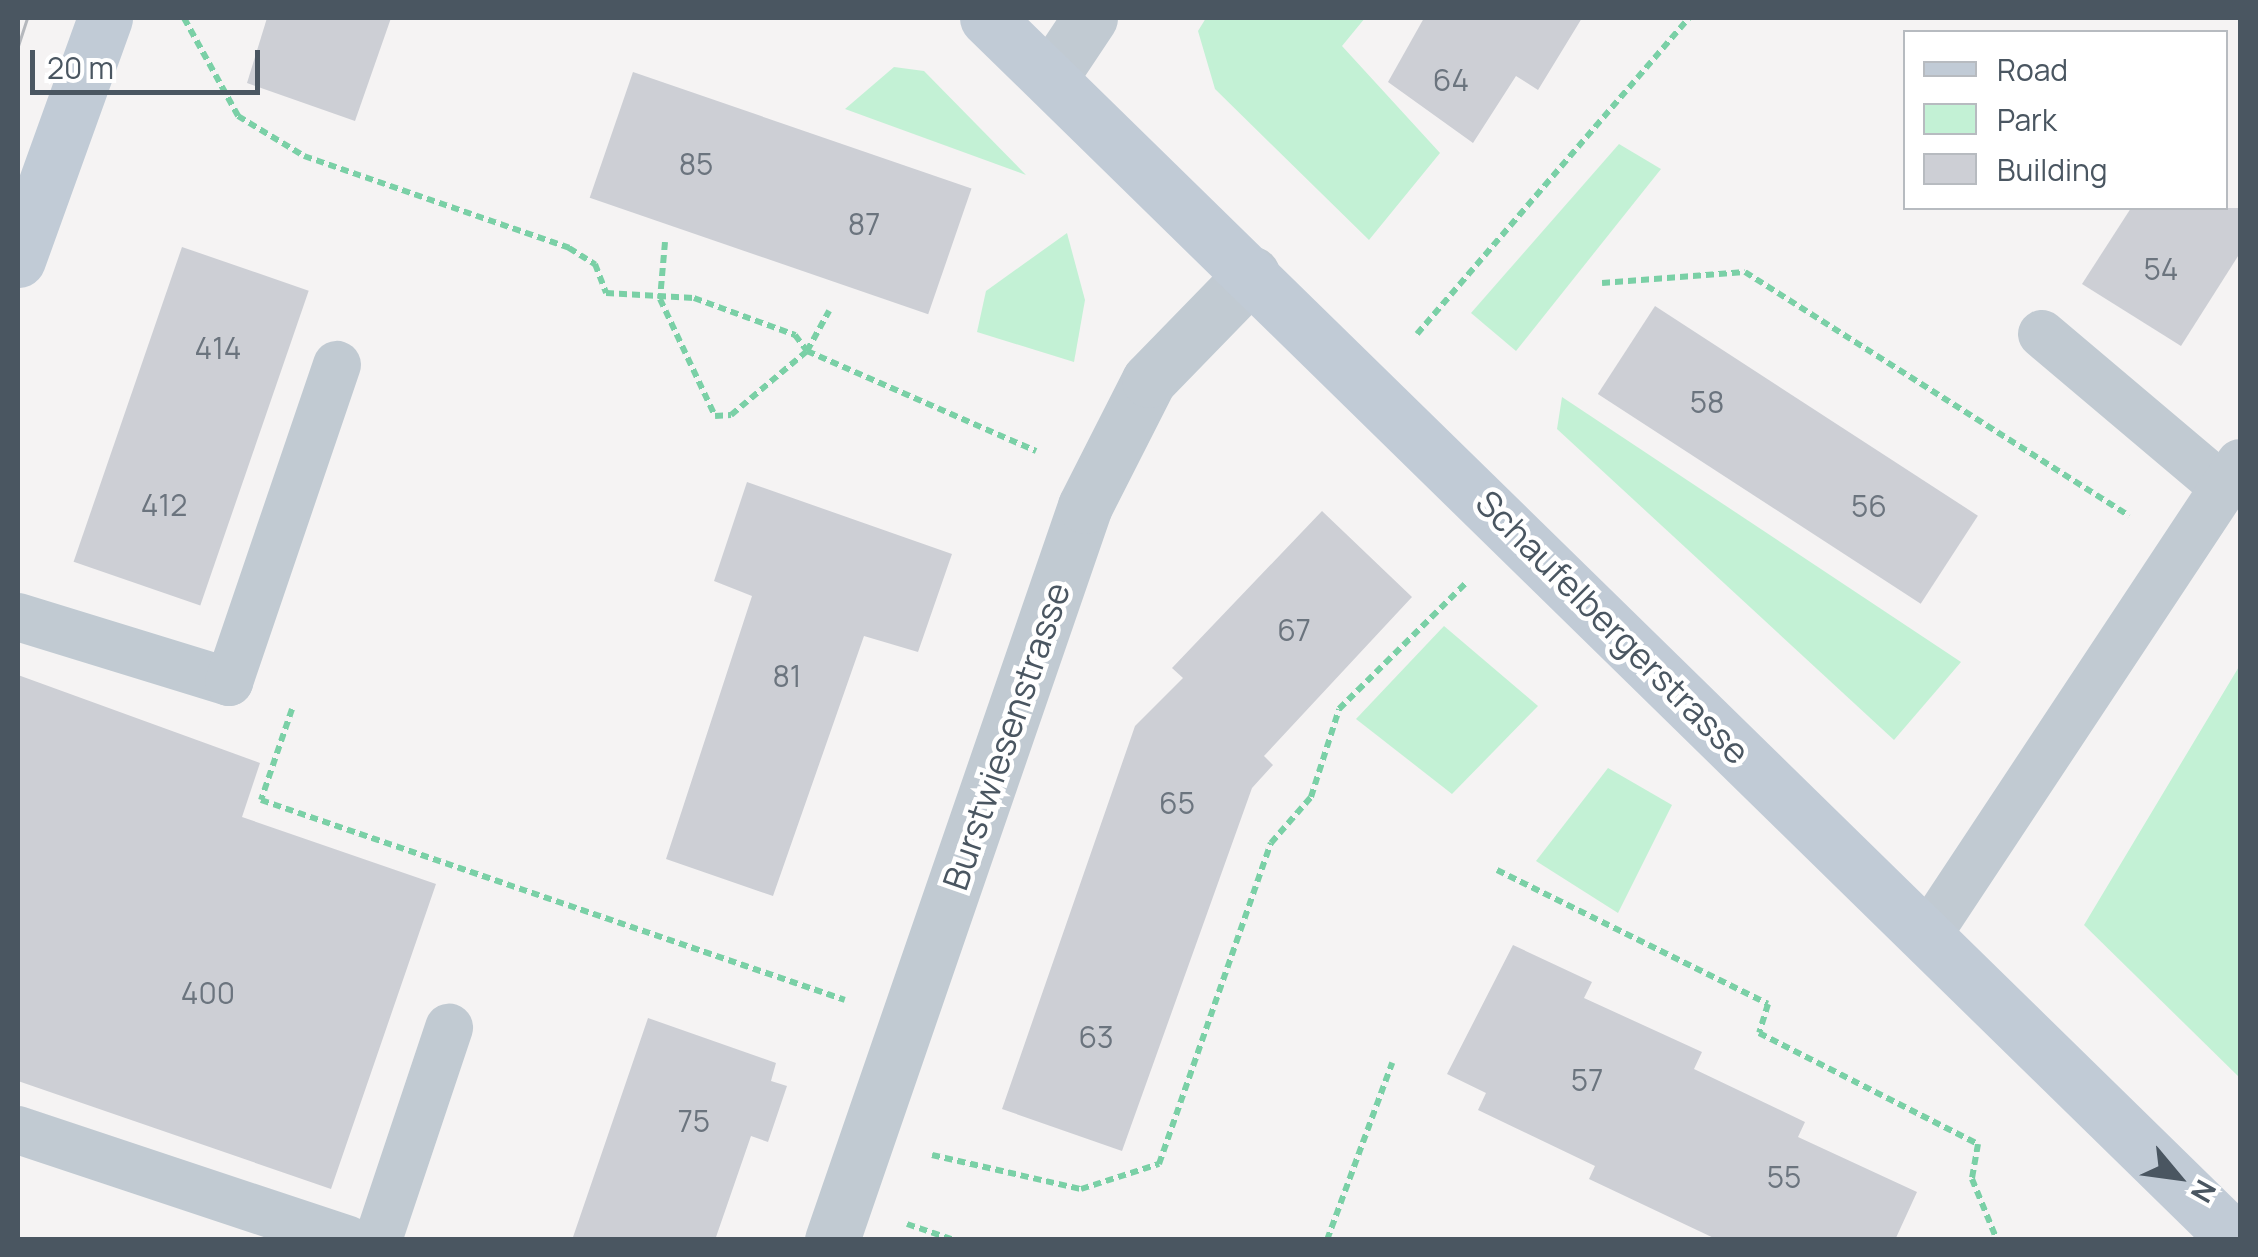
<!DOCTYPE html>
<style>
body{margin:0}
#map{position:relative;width:2258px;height:1257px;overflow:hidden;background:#f5f3f3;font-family:Manrope,sans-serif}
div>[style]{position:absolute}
.green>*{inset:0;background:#c3f1d5}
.building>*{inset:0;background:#cdcfd5;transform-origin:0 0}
.path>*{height:6px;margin-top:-3px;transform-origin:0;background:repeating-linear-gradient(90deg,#7ad0a6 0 8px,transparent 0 13px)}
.lane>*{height:48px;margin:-24px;padding:0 24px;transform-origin:24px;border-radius:24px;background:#c1cad2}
.street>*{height:55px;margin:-27.5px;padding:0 27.5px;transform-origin:27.5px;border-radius:27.5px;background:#c1cad2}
.secondary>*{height:55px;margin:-27.5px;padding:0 27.5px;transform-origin:27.5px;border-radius:27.5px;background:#c1cbd6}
.tram>*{height:2.5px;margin:-1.25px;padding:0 1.25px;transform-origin:1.25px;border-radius:1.25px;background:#b5b8bd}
span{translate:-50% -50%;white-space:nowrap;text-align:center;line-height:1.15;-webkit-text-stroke:9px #fff;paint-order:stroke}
.number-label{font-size:30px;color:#6b747e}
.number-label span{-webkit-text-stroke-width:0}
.street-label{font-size:35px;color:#4a5661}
.frame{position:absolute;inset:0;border:20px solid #4a5661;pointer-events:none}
.legend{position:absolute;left:1903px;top:30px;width:325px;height:180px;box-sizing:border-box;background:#fff;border:2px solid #b7bbc0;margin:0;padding:12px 18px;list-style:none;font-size:30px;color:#4a5661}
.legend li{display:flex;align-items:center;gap:20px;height:50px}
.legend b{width:50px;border:2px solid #b7bbc0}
.north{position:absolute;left:2128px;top:1127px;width:100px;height:100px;-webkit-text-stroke:8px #fff;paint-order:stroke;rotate:119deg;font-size:28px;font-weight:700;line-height:40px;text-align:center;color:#4a5661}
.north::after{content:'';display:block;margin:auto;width:35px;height:45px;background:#4a5661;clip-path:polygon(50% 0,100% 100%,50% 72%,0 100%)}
.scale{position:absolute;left:30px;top:50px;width:230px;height:45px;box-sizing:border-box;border:5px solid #4a5661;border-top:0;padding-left:12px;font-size:30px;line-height:35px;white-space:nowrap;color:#4a5661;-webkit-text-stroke:8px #fff;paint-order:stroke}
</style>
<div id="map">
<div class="green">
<div style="clip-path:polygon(1206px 18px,1365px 18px,1342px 46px,1440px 153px,1369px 240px,1215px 89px,1198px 31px)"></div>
<div style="clip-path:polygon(894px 67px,924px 71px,1026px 175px,845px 109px)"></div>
<div style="clip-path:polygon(1619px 144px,1661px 169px,1516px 351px,1471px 313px)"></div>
<div style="clip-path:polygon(1067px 233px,1085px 300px,1074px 362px,977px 332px,986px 291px)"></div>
<div style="clip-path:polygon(1562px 397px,1961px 662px,1894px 740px,1557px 429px)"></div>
<div style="clip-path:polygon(1444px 626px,1538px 706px,1452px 794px,1356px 719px)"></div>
<div style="clip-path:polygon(2240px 665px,2240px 1078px,2084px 925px)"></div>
<div style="clip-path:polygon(1608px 768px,1672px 805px,1618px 913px,1536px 861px)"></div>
</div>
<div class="building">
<div style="clip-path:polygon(267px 18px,391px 18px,355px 121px,247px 83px)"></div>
<div style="clip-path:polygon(1424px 18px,1582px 18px,1538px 90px,1516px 76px,1473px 143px,1388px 82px)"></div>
<div style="left:633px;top:72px;width:358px;height:133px;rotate:19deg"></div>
<div style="clip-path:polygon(2131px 208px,2240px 208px,2240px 253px,2181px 346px,2082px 284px)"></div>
<div style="left:182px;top:247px;width:134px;height:333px;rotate:19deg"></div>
<div style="left:1655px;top:306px;width:385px;height:105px;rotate:33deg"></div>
<div style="clip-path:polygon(747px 482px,952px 554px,918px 652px,864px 636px,773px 896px,666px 859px,752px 596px,714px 581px)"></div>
<div style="clip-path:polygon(1322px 511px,1412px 597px,1264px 756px,1273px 765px,1252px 788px,1122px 1151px,1002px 1109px,1135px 726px,1183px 678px,1172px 668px)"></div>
<div style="clip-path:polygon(18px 675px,260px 763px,242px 817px,436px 884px,331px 1189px,18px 1081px)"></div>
<div style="clip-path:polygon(1513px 945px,1592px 982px,1584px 998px,1702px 1052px,1694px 1069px,1805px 1122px,1798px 1137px,1917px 1192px,1895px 1240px,1718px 1240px,1589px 1179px,1595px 1166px,1478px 1110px,1486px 1093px,1447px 1074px)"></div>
<div style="clip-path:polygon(648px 1018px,776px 1063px,771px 1081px,787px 1086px,768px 1142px,751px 1136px,715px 1240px,572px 1240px)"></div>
</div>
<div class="path">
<div style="left:184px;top:18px;width:112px;rotate:61.1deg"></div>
<div style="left:238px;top:116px;width:77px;rotate:31.2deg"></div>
<div style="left:304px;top:156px;width:281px;rotate:19.1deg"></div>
<div style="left:569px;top:248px;width:31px;rotate:32deg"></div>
<div style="left:595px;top:264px;width:31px;rotate:69deg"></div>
<div style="left:606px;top:293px;width:88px;rotate:3.3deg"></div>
<div style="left:694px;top:298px;width:108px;rotate:20.1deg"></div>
<div style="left:795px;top:335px;width:20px;rotate:53deg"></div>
<div style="left:807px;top:351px;width:46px;rotate:-61.2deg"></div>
<div style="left:665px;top:242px;width:57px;rotate:95deg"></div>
<div style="left:660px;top:299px;width:129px;rotate:64.8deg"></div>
<div style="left:715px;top:416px;width:16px;rotate:-4deg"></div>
<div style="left:731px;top:415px;width:99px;rotate:-40.1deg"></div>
<div style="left:807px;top:351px;width:250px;rotate:23.6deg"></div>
<div style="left:1602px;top:283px;width:143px;rotate:-4.4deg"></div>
<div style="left:1745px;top:272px;width:455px;rotate:32.4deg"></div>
<div style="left:1417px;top:334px;width:417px;rotate:-49.3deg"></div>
<div style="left:292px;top:709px;width:96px;rotate:108.8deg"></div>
<div style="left:261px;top:800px;width:617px;rotate:18.9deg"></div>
<div style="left:1497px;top:870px;width:302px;rotate:26.3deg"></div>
<div style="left:1768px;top:1004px;width:30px;rotate:107deg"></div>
<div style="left:1759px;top:1033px;width:246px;rotate:26.9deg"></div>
<div style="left:1978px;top:1144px;width:36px;rotate:100deg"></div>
<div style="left:1972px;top:1179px;width:66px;rotate:67.7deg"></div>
<div style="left:932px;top:1155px;width:153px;rotate:12.9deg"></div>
<div style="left:1081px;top:1189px;width:82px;rotate:-17.8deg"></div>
<div style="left:1159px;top:1164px;width:340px;rotate:-70.8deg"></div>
<div style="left:1271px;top:843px;width:61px;rotate:-49deg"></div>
<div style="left:1311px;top:797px;width:92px;rotate:-72.3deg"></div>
<div style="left:1339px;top:709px;width:180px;rotate:-44.8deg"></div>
<div style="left:907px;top:1224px;width:50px;rotate:18.8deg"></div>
<div style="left:1327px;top:1240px;width:189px;rotate:-69.8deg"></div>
</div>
<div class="lane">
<div style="left:2042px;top:334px;width:237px;rotate:40.2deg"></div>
<div style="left:18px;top:617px;width:221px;rotate:17.1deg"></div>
<div style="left:229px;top:682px;width:335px;rotate:-71.2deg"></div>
<div style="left:1927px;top:936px;width:567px;rotate:-56.51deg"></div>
<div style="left:18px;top:1130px;width:348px;rotate:18.4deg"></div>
<div style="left:378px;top:1240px;width:224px;rotate:-71.5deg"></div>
</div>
<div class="street">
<div style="left:1050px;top:78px;width:72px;rotate:-56.3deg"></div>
<div style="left:832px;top:1240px;width:776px;rotate:-70.98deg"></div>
<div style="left:1085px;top:506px;width:141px;rotate:-63.1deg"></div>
<div style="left:1149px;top:380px;width:148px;rotate:-45.8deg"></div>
</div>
<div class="secondary">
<div style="left:987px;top:18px;width:1747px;rotate:44.37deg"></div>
<div style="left:18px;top:260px;width:257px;rotate:-70.2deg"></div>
</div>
<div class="tram">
<div style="left:18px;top:46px;width:29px;rotate:-72deg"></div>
</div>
<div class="number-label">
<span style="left:1451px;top:80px">64</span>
<span style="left:696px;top:164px">85</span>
<span style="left:864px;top:224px">87</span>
<span style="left:2161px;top:269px">54</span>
<span style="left:218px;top:348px">414</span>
<span style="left:1707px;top:402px">58</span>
<span style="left:164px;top:505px">412</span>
<span style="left:1869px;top:506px">56</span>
<span style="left:1294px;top:630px">67</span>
<span style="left:787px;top:676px">81</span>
<span style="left:1177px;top:803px">65</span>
<span style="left:208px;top:993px">400</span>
<span style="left:1096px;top:1037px">63</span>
<span style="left:1587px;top:1080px">57</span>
<span style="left:694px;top:1121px">75</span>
<span style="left:1784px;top:1177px">55</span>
</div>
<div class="street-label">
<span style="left:1613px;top:627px;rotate:45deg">Schaufelbergerstrasse</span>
<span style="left:1006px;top:736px;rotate:-71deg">Burstwiesenstrasse</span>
</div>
<div class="frame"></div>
<ul class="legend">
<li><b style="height:12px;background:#c1cbd6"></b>Road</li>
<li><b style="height:28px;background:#c3f1d5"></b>Park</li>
<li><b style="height:28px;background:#cdcfd5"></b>Building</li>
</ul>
<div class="north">N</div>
<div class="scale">20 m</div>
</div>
